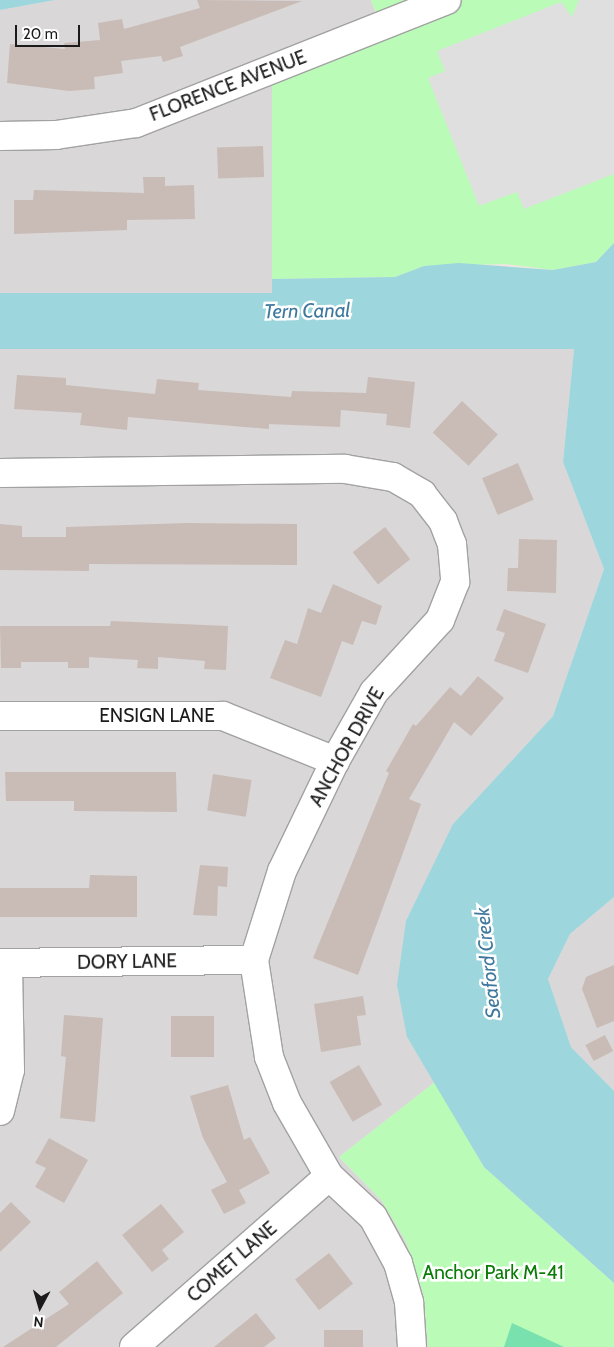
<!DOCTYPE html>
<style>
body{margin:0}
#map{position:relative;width:614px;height:1347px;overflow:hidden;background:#ede7df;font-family:Cabin,sans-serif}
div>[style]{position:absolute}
.residential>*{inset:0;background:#d9d7d8}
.park>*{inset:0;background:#bafbb8}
.pitch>*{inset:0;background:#78e1ad}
.parking>*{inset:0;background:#dfdfdf}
.water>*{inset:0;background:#9dd6dd}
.building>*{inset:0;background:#c9bcb6;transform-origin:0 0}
.roads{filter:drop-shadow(1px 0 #a2a2a2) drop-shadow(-1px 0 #a2a2a2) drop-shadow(0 1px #a2a2a2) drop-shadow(0 -1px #a2a2a2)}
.minor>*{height:28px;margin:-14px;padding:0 14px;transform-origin:14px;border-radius:14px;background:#fff}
span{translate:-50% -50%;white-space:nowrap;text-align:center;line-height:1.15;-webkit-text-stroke:5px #fff;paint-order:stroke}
.street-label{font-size:19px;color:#1b1b1b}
.park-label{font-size:19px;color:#0a7b06}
.water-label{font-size:20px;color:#3f789d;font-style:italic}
.north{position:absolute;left:15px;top:1282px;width:50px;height:50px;-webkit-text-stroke:4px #fff;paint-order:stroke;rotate:186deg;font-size:14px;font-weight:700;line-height:20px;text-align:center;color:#1b1b1b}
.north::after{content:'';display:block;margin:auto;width:18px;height:22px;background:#1b1b1b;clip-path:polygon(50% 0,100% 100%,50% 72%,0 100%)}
.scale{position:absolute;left:15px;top:25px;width:65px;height:22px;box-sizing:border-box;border:2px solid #1b1b1b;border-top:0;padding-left:6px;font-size:15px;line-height:18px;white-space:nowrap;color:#1b1b1b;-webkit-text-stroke:4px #fff;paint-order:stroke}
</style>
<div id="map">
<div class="residential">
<div style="clip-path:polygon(55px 0,371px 0,384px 37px,272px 293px,0 293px,0 10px)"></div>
<div style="clip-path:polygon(0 349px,574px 349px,563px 462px,604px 569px,553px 716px,453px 824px,407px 1037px,435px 1082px,339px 1157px,382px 1201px,406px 1242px,424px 1296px,428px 1347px,0 1347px)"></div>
<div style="clip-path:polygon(614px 897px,614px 1091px,571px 1047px,548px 979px,570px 934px)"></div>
</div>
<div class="park">
<div style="clip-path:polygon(371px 0,614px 0,614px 243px,596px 262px,553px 270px,506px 264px,424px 266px,395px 277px,272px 279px,272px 76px,384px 36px)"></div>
<div style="clip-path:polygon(435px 1082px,484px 1167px,614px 1283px,614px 1347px,428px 1347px,424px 1296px,406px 1242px,382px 1201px,339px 1157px)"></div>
</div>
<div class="pitch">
<div style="clip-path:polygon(512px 1323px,564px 1347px,504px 1347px)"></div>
</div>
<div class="parking">
<div style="clip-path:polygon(579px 0,614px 0,614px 174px,524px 209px,517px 192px,479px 206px,428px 78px,445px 71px,437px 51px,561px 2px,572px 17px)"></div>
</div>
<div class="water">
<div style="clip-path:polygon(0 0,55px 0,0 10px)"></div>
<div style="clip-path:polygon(614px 243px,614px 897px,570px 934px,548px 979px,571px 1047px,614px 1091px,614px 1283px,484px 1167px,407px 1037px,397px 985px,406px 921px,453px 824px,553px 716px,604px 569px,563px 462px,574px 349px,0 349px,0 293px,272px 293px,272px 279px,395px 277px,424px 266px,459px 263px,553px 270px,596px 262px)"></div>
</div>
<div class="building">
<div style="clip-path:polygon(197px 0,302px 1px,180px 47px,183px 56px,163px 62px,161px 56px,121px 61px,123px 73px,94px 77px,95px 89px,69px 91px,7px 83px,10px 44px,65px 49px,64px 43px,100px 40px,98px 23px,122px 19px,124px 29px,200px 8px)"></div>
<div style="left:263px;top:146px;width:31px;height:46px;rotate:88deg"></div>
<div style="clip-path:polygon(143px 177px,165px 177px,165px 186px,194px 185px,195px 219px,127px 220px,127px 230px,14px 234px,14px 200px,33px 200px,34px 190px,144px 193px)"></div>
<div style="clip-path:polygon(17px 375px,66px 378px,66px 385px,155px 394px,157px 379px,199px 383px,198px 390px,291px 397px,292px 391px,366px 393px,368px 377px,415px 382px,410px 428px,386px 425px,387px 414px,341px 410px,340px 427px,269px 424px,269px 429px,128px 417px,127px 430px,80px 425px,82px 413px,14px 409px)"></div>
<div style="left:462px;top:401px;width:49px;height:43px;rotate:43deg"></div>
<div style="left:518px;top:463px;width:40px;height:39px;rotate:67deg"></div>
<div style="clip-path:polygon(187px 523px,297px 524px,297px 565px,89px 564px,89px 571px,0 570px,0 524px,22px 526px,22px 537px,66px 537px,66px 527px)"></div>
<div style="left:385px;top:527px;width:41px;height:41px;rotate:52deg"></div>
<div style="clip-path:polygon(519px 539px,557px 540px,556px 593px,507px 591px,508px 568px,518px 568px)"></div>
<div style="clip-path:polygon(333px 584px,382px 606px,376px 625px,362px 621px,353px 645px,342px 641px,321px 697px,270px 678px,285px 640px,297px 644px,308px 608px,321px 613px)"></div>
<div style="clip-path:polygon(504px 609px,546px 624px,528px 673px,494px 661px,505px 633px,496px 630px)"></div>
<div style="clip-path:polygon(111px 621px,228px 626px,226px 670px,204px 669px,205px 661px,158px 657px,158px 669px,137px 668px,138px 660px,89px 657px,89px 668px,68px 668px,68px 662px,21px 662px,21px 668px,1px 668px,0 626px,110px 626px)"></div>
<div style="clip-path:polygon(478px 676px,504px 698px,471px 736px,454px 722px,409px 799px,421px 804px,358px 975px,313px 958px,389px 773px,386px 771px,413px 724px,416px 726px,450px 687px,461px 696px)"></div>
<div style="clip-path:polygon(5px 772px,176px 772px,177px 812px,74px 811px,74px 801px,6px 801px)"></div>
<div style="left:213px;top:774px;width:39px;height:37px;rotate:9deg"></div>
<div style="clip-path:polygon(200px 865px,228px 867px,227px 887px,218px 886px,217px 916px,193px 915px)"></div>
<div style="clip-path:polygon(90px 875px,137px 876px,137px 917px,0 917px,0 888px,89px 888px)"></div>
<div style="clip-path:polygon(614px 965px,614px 1021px,597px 1028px,582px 989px,586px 977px)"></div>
<div style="clip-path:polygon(363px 996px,366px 1015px,357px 1016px,361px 1045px,321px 1052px,314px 1004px)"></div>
<div style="clip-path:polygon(64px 1015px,103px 1018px,95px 1122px,60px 1118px,66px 1057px,61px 1056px)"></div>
<div style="left:171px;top:1016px;width:43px;height:41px"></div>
<div style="left:605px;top:1035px;width:18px;height:22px;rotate:63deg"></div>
<div style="left:359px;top:1065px;width:46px;height:34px;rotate:60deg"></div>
<div style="clip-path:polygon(228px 1085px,244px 1140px,250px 1137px,270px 1173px,239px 1190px,246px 1203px,224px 1214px,211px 1190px,227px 1182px,203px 1138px,190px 1096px)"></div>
<div style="clip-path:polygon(49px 1138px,88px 1160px,64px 1203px,35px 1187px,46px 1168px,35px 1163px)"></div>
<div style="clip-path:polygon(11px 1202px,31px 1222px,0 1252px,0 1213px)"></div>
<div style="clip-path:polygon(161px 1204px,184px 1232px,162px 1250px,169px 1259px,152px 1272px,122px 1235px)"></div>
<div style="left:329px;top:1253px;width:39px;height:43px;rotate:52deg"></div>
<div style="clip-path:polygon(97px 1261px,123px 1293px,56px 1347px,3px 1347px,69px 1304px,59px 1292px)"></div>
<div style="clip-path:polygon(256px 1313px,276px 1338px,264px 1347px,214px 1347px)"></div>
<div style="left:324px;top:1330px;width:39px;height:17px"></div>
</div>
<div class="roads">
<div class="minor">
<div style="left:0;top:136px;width:56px;rotate:-1deg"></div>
<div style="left:56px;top:135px;width:81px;rotate:-8.5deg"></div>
<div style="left:136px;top:123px;width:334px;rotate:-21.6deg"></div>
<div style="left:0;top:473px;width:345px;rotate:-0.7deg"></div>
<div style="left:345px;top:469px;width:49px;rotate:9.5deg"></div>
<div style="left:393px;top:477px;width:34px;rotate:30deg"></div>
<div style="left:422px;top:494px;width:34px;rotate:52deg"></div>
<div style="left:443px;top:521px;width:25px;rotate:69deg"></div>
<div style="left:452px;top:544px;width:38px;rotate:85deg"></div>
<div style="left:455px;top:582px;width:41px;rotate:111.5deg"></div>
<div style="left:440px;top:620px;width:98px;rotate:132.5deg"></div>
<div style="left:374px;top:692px;width:79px;rotate:119.5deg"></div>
<div style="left:335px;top:761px;width:122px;rotate:115.7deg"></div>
<div style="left:282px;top:871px;width:93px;rotate:107.5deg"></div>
<div style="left:254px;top:960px;width:98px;rotate:81.2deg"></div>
<div style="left:269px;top:1057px;width:49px;rotate:68.6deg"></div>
<div style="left:287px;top:1103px;width:84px;rotate:60.1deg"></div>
<div style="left:329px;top:1176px;width:60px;rotate:43deg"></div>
<div style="left:373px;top:1217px;width:52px;rotate:61.5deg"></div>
<div style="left:398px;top:1263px;width:41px;rotate:74.2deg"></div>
<div style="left:409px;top:1302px;width:45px;rotate:86.2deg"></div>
<div style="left:0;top:716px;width:223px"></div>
<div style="left:223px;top:716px;width:121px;rotate:21.9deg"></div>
<div style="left:0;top:963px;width:254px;rotate:-0.7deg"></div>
<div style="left:0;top:1111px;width:42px;rotate:-76.3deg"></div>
<div style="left:10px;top:1070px;width:107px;rotate:-91.1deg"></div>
<div style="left:134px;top:1347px;width:259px;rotate:-41.2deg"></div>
</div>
</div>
<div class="street-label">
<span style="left:228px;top:86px;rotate:-21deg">FLORENCE AVENUE</span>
<span style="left:157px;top:716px">ENSIGN LANE</span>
<span style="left:347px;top:747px;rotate:-61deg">ANCHOR DRIVE</span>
<span style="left:127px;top:962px;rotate:-1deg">DORY LANE</span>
<span style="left:232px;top:1262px;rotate:-41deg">COMET LANE</span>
</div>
<div class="park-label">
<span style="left:493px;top:1273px">Anchor Park M-41</span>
</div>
<div class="water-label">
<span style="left:307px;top:311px;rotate:-1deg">Tern Canal</span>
<span style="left:488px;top:963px;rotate:-96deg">Seaford Creek</span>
</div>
<div class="north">N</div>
<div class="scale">20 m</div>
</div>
